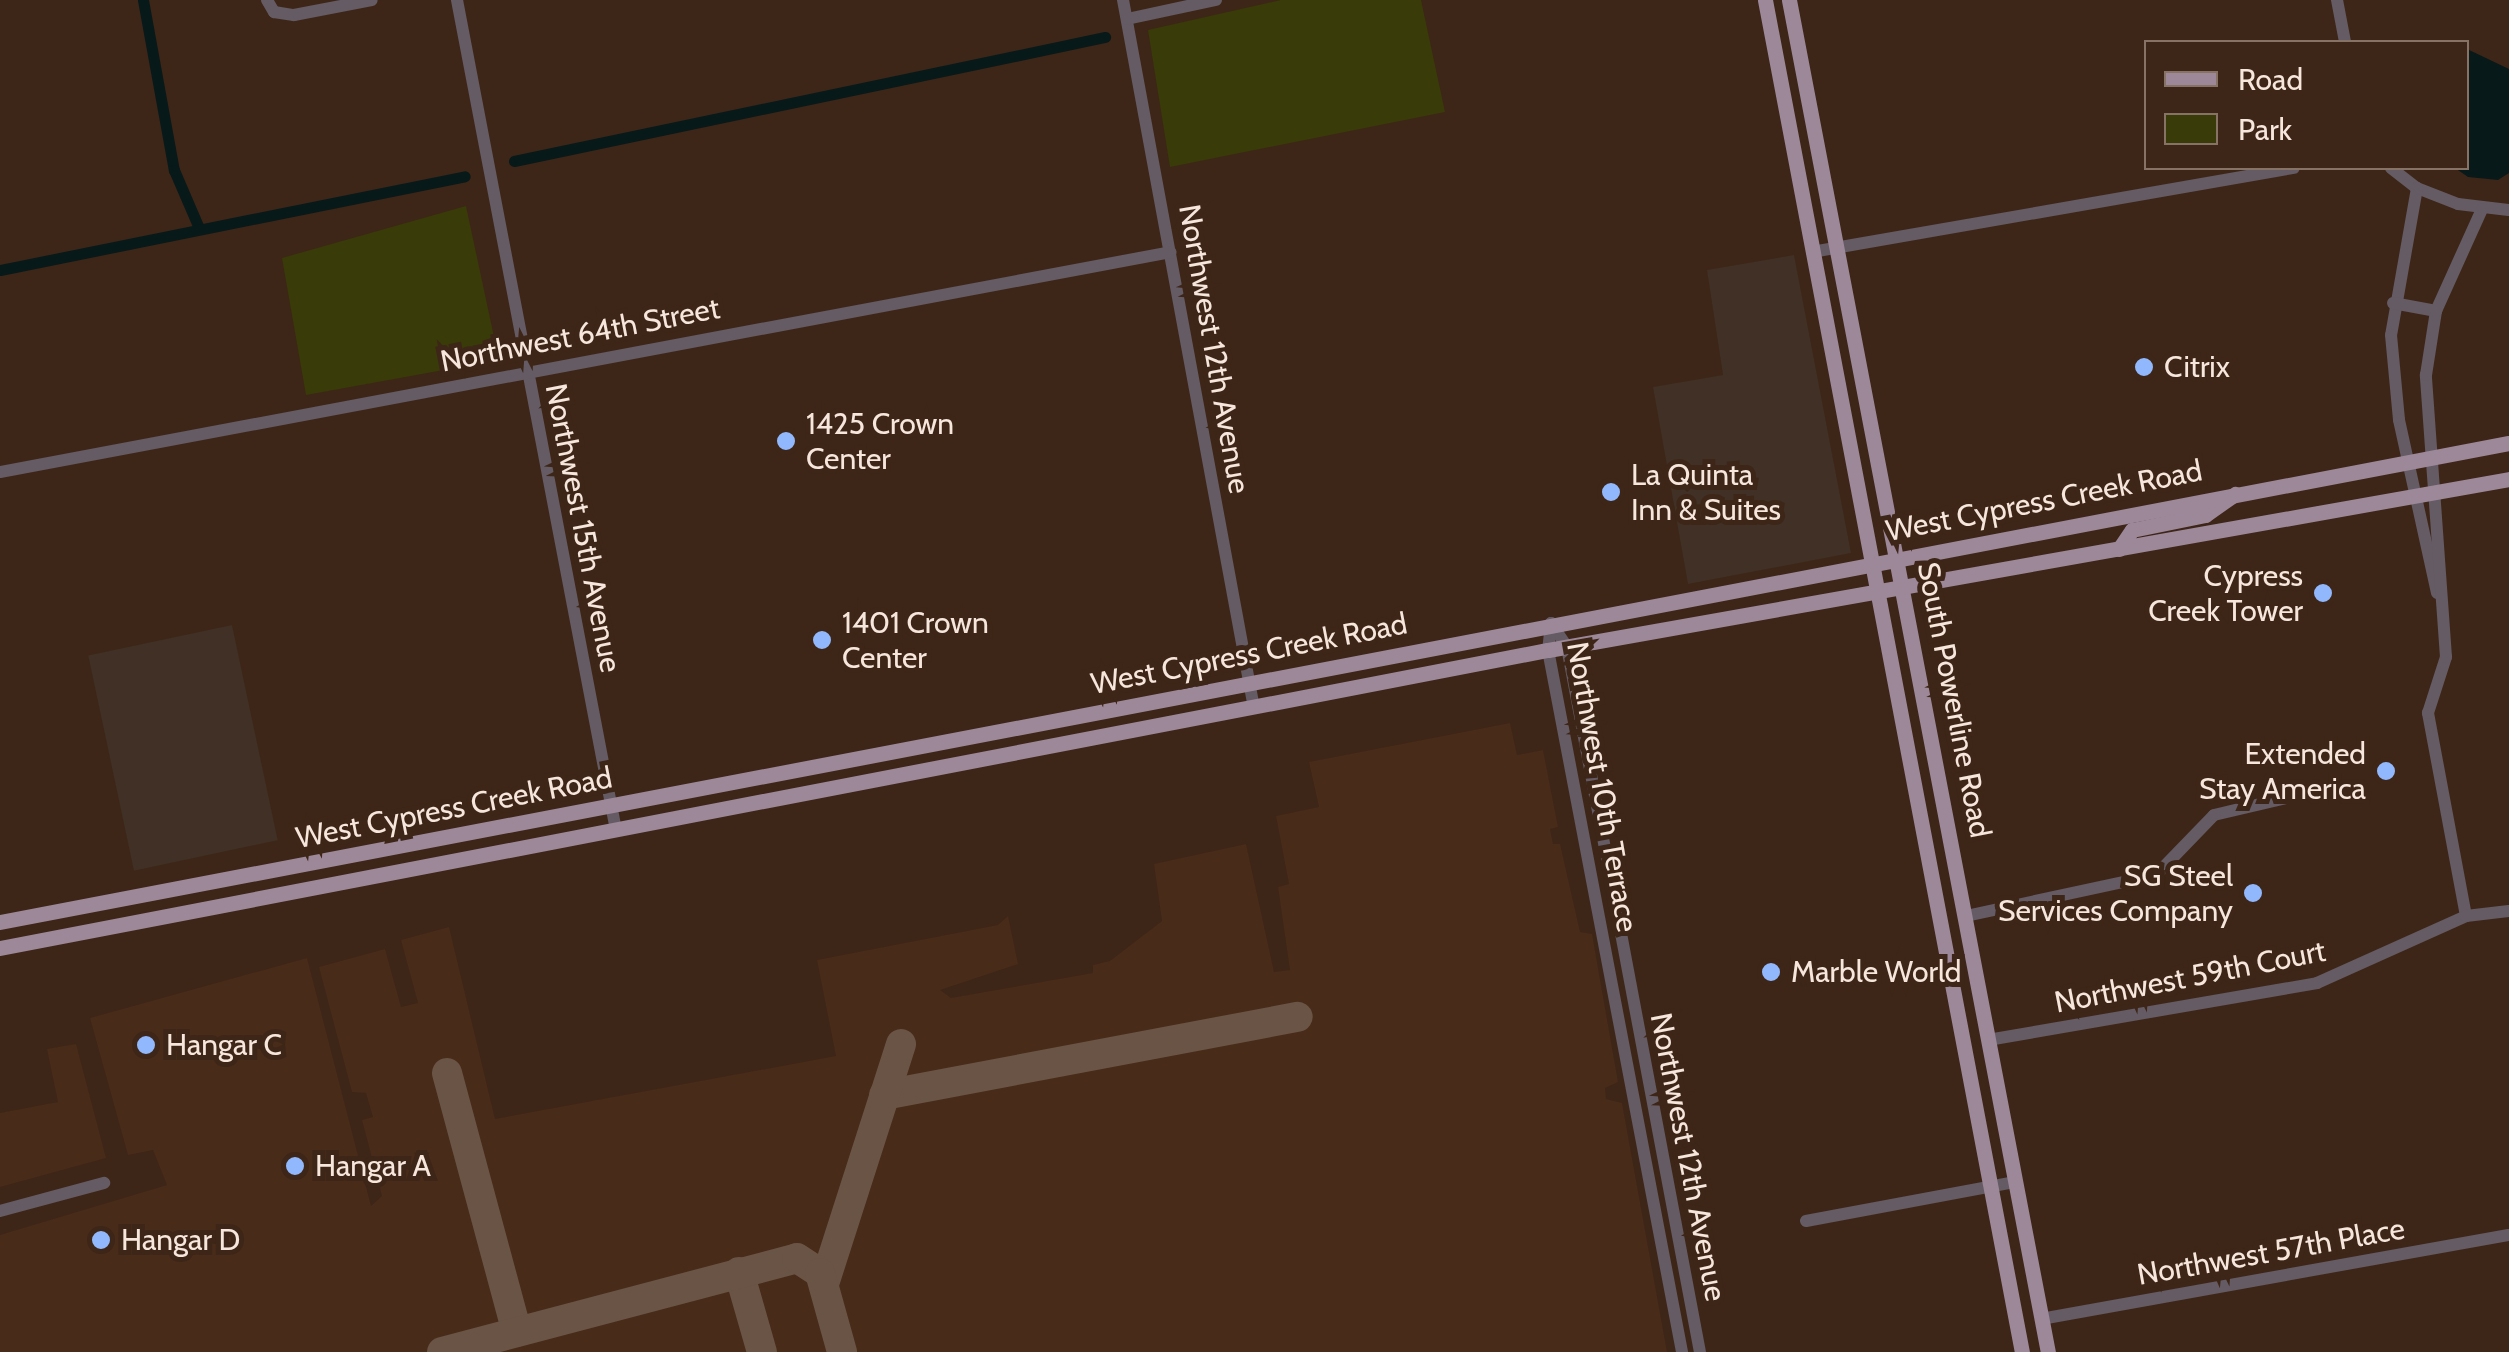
<!DOCTYPE html>
<style>
body{margin:0}
#map{position:relative;width:2509px;height:1352px;overflow:hidden;background:#3d2617;font-family:Cabin,sans-serif}
div>[style]{position:absolute}
.commercial>*{inset:0;background:#403025;transform-origin:0 0}
.built>*{inset:0;background:#482b18}
.green>*{inset:0;background:#393b09}
.water>*{inset:0;background:#08191a}
.canal>*{height:11px;margin:-5.5px;padding:0 5.5px;transform-origin:5.5px;border-radius:5.5px;background:#08191a}
.taxiway>*{height:30px;margin:-15px;padding:0 15px;transform-origin:15px;border-radius:15px;background:#695446}
.minor>*{height:12px;margin:-6px;padding:0 6px;transform-origin:6px;border-radius:6px;background:#655b64}
.major>*{height:15px;margin:-7.5px;padding:0 7.5px;transform-origin:7.5px;border-radius:7.5px;background:#9d889a}
.dots>*{width:28px;height:28px;translate:-50% -50%;box-sizing:border-box;border:5px solid #3d2617;border-radius:50%}
span{translate:-50% -50%;white-space:nowrap;text-align:center;line-height:1.15;-webkit-text-stroke:10px #3d2617;paint-order:stroke}
.street-label{font-size:30px;color:#f6e6dc}
.poi-label{font-size:30px;color:#f6e6dc}
.left{translate:0 -50%;text-align:left}
.right{translate:-100% -50%;text-align:right}
.legend{position:absolute;left:2144px;top:40px;width:325px;height:130px;box-sizing:border-box;background:#3d2617;border:2px solid #877366;margin:0;padding:12px 18px;list-style:none;font-size:30px;color:#f6e6dc}
.legend li{display:flex;align-items:center;gap:20px;height:50px}
.legend b{width:50px;border:2px solid #877366}
</style>
<div id="map">
<div class="commercial">
<div style="clip-path:polygon(1794px 255px,1851px 553px,1688px 584px,1653px 387px,1723px 375px,1707px 270px)"></div>
<div style="left:232px;top:625px;width:220px;height:147px;rotate:78deg"></div>
</div>
<div class="built">
<div style="clip-path:polygon(1510px 723px,1517px 755px,1543px 750px,1558px 827px,1550px 829px,1553px 844px,1560px 844px,1580px 932px,1592px 934px,1618px 1082px,1605px 1088px,1606px 1099px,1622px 1103px,1667px 1352px,0 1352px,0 1235px,167px 1185px,153px 1150px,128px 1155px,90px 1018px,307px 958px,371px 1206px,382px 1196px,362px 1120px,373px 1117px,366px 1093px,352px 1092px,319px 967px,385px 949px,401px 1007px,418px 1003px,401px 940px,449px 927px,495px 1119px,836px 1056px,817px 960px,998px 925px,1008px 916px,1018px 964px,940px 990px,951px 998px,1093px 973px,1093px 965px,1110px 961px,1162px 921px,1154px 864px,1246px 844px,1274px 972px,1290px 970px,1278px 887px,1289px 884px,1276px 816px,1319px 807px,1309px 762px)"></div>
<div style="clip-path:polygon(76px 1044px,106px 1158px,0 1187px,0 1113px,58px 1102px,47px 1049px)"></div>
</div>
<div class="green">
<div style="clip-path:polygon(1281px 0,1421px 0,1445px 112px,1170px 167px,1148px 30px)"></div>
<div style="clip-path:polygon(466px 206px,499px 360px,306px 395px,282px 258px)"></div>
</div>
<div class="water">
<div style="clip-path:polygon(2467px 49px,2509px 69px,2509px 173px,2498px 180px,2468px 177px,2455px 168px,2466px 168px)"></div>
</div>
<div class="canal">
<div style="left:143px;top:0;width:173px;rotate:79.7deg"></div>
<div style="left:174px;top:170px;width:63px;rotate:66.7deg"></div>
<div style="left:514px;top:161px;width:604px;rotate:-11.85deg"></div>
<div style="left:0;top:270px;width:474px;rotate:-11.4deg"></div>
</div>
<div class="taxiway">
<div style="left:447px;top:1073px;width:268px;rotate:74.9deg"></div>
<div style="left:884px;top:1095px;width:421px;rotate:-10.7deg"></div>
<div style="left:739px;top:1272px;width:83px;rotate:74deg"></div>
<div style="left:824px;top:1284px;width:252px;rotate:-72.2deg"></div>
<div style="left:442px;top:1352px;width:367px;rotate:-14.8deg"></div>
<div style="left:797px;top:1258px;width:27px;rotate:33deg"></div>
<div style="left:820px;top:1273px;width:82px;rotate:74.4deg"></div>
</div>
<div class="minor">
<div style="left:267px;top:0;width:14px;rotate:60deg"></div>
<div style="left:274px;top:12px;width:20px;rotate:9deg"></div>
<div style="left:294px;top:15px;width:79px;rotate:-10.9deg"></div>
<div style="left:457px;top:0;width:845px;rotate:79.16deg"></div>
<div style="left:1123px;top:0;width:720px;rotate:79.52deg"></div>
<div style="left:2337px;top:0;width:43px;rotate:79.2deg"></div>
<div style="left:1127px;top:19px;width:91px;rotate:-12.1deg"></div>
<div style="left:2391px;top:168px;width:33px;rotate:38deg"></div>
<div style="left:2417px;top:188px;width:44px;rotate:21.3deg"></div>
<div style="left:2458px;top:204px;width:51px;rotate:6.7deg"></div>
<div style="left:2417px;top:188px;width:149px;rotate:100deg"></div>
<div style="left:2391px;top:335px;width:85px;rotate:84.6deg"></div>
<div style="left:2399px;top:420px;width:177px;rotate:77.6deg"></div>
<div style="left:1812px;top:252px;width:489px;rotate:-9.9deg"></div>
<div style="left:2393px;top:303px;width:44px;rotate:10.5deg"></div>
<div style="left:0;top:472px;width:1191px;rotate:-10.64deg"></div>
<div style="left:1551px;top:623px;width:29px;rotate:56deg"></div>
<div style="left:1567px;top:647px;width:717px;rotate:79.32deg"></div>
<div style="left:1551px;top:623px;width:27px;rotate:96deg"></div>
<div style="left:1548px;top:650px;width:715px;rotate:79.19deg"></div>
<div style="left:1966px;top:916px;width:194px;rotate:-12.2deg"></div>
<div style="left:2156px;top:875px;width:83px;rotate:-46deg"></div>
<div style="left:2214px;top:815px;width:113px;rotate:-13.3deg"></div>
<div style="left:2466px;top:916px;width:207px;rotate:-100.6deg"></div>
<div style="left:2428px;top:713px;width:59px;rotate:-72.2deg"></div>
<div style="left:2446px;top:657px;width:283px;rotate:-94.1deg"></div>
<div style="left:2426px;top:375px;width:65px;rotate:-81.1deg"></div>
<div style="left:2436px;top:311px;width:112px;rotate:-65.7deg"></div>
<div style="left:1988px;top:1040px;width:334px;rotate:-9.8deg"></div>
<div style="left:2317px;top:983px;width:163px;rotate:-24.2deg"></div>
<div style="left:2466px;top:916px;width:43px;rotate:-6.6deg"></div>
<div style="left:0;top:1211px;width:108px;rotate:-15.1deg"></div>
<div style="left:1806px;top:1221px;width:213px;rotate:-10.6deg"></div>
<div style="left:2041px;top:1319px;width:475px;rotate:-10.2deg"></div>
</div>
<div class="major">
<div style="left:1765px;top:0;width:1376px;rotate:79.24deg"></div>
<div style="left:1789px;top:0;width:1377px;rotate:79.16deg"></div>
<div style="left:2119px;top:549px;width:23px;rotate:-56deg"></div>
<div style="left:2132px;top:530px;width:75px;rotate:-11.6deg"></div>
<div style="left:2205px;top:515px;width:37px;rotate:-35deg"></div>
<div style="left:0;top:922px;width:2554px;rotate:-10.81deg"></div>
<div style="left:0;top:948px;width:1576px;rotate:-10.9deg"></div>
<div style="left:1548px;top:650px;width:976px;rotate:-10.09deg"></div>
</div>
<div class="dots">
<div style="left:2144px;top:367px;background:#91b8fd"></div>
<div style="left:786px;top:441px;background:#91b8fd"></div>
<div style="left:1611px;top:492px;background:#91b8fd"></div>
<div style="left:2323px;top:593px;background:#91b8fd"></div>
<div style="left:822px;top:640px;background:#91b8fd"></div>
<div style="left:2386px;top:771px;background:#91b8fd"></div>
<div style="left:2253px;top:893px;background:#91b8fd"></div>
<div style="left:1771px;top:972px;background:#91b8fd"></div>
<div style="left:146px;top:1045px;background:#91b8fd"></div>
<div style="left:295px;top:1166px;background:#91b8fd"></div>
<div style="left:101px;top:1240px;background:#91b8fd"></div>
</div>
<div class="street-label">
<span style="left:580px;top:335px;rotate:-11deg">Northwest 64th Street</span>
<span style="left:1214px;top:349px;rotate:80deg">Northwest 12th Avenue</span>
<span style="left:2044px;top:501px;rotate:-11deg">West Cypress Creek Road</span>
<span style="left:583px;top:528px;rotate:79deg">Northwest 15th Avenue</span>
<span style="left:1249px;top:654px;rotate:-11deg">West Cypress Creek Road</span>
<span style="left:1954px;top:700px;rotate:79deg">South Powerline Road</span>
<span style="left:1602px;top:787px;rotate:80deg">Northwest 10th Terrace</span>
<span style="left:454px;top:808px;rotate:-11deg">West Cypress Creek Road</span>
<span style="left:2190px;top:977px;rotate:-11deg">Northwest 59th Court</span>
<span style="left:1688px;top:1157px;rotate:79deg">Northwest 12th Avenue</span>
<span style="left:2271px;top:1252px;rotate:-10deg">Northwest 57th Place</span>
</div>
<div class="poi-label">
<span class="left" style="left:2164px;top:367px">Citrix</span>
<span class="left" style="left:806px;top:441px">1425 Crown<br>Center</span>
<span class="left" style="left:1631px;top:492px">La Quinta<br>Inn &amp; Suites</span>
<span class="right" style="left:2303px;top:593px">Cypress<br>Creek Tower</span>
<span class="left" style="left:842px;top:640px">1401 Crown<br>Center</span>
<span class="right" style="left:2366px;top:771px">Extended<br>Stay America</span>
<span class="right" style="left:2233px;top:893px">SG Steel<br>Services Company</span>
<span class="left" style="left:1791px;top:972px">Marble World</span>
<span class="left" style="left:166px;top:1045px">Hangar C</span>
<span class="left" style="left:315px;top:1166px">Hangar A</span>
<span class="left" style="left:121px;top:1240px">Hangar D</span>
</div>
<ul class="legend">
<li><b style="height:12px;background:#9d889a"></b>Road</li>
<li><b style="height:28px;background:#393b09"></b>Park</li>
</ul>
</div>
